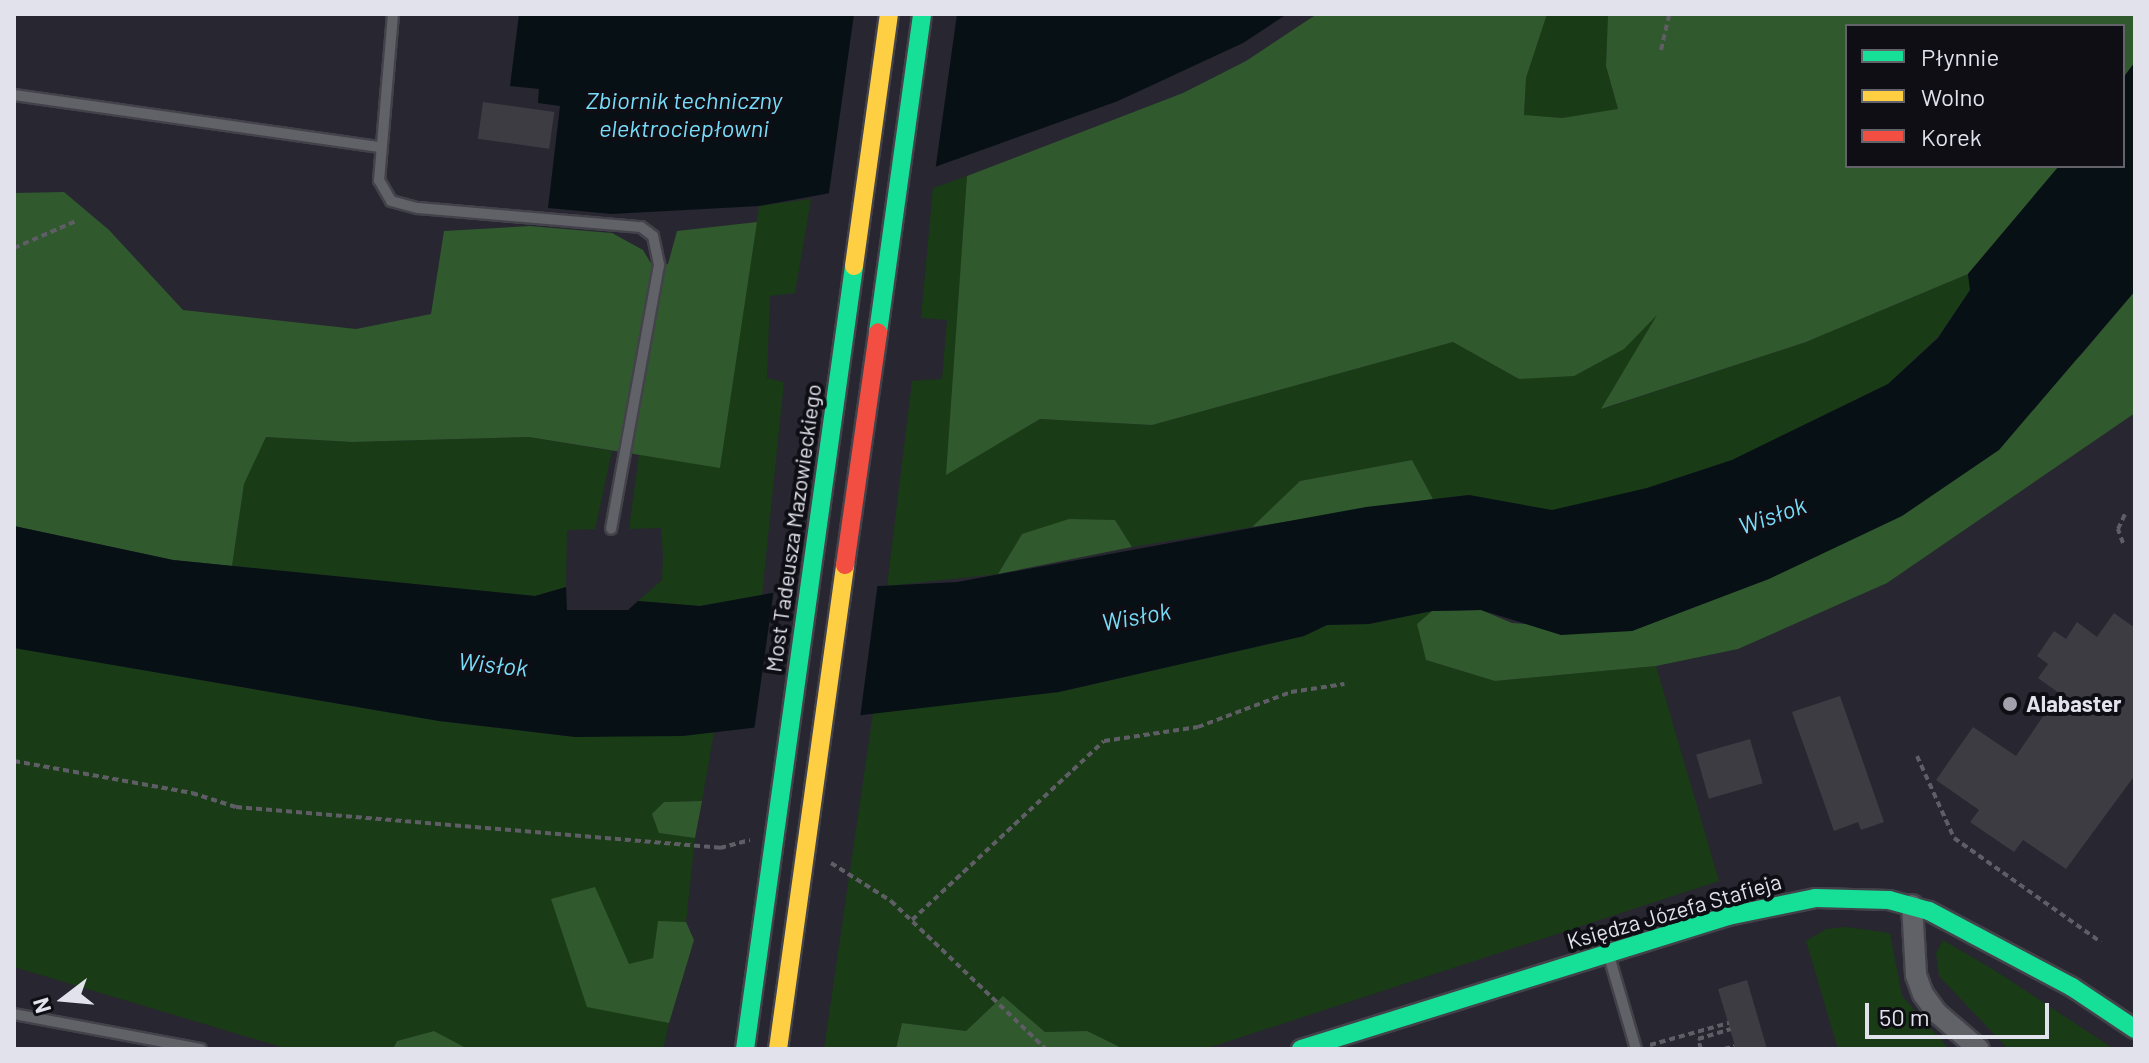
<!DOCTYPE html>
<meta charset="utf-8">
<style>
body{margin:0}
#map{position:relative;width:2149px;height:1063px;overflow:hidden;background:#282630;font-family:Barlow,sans-serif}
div>[style]{position:absolute}
.green>*{inset:0;background:#193c16}
.forest>*{inset:0;background:#30592d}
.water>*{inset:0;background:#071115}
.pier>*{inset:0;background:#282630}
.building>*{inset:0;background:#3d3c43;transform-origin:0 0}
.path>*{height:4px;margin-top:-2px;transform-origin:0;background:repeating-linear-gradient(90deg,#5f5d65 0 6px,transparent 0 10px)}
.roads{filter:drop-shadow(2px 0 #43424a) drop-shadow(-2px 0 #43424a) drop-shadow(0 2px #43424a) drop-shadow(0 -2px #43424a)}
.lane>*{height:10px;margin:-5px;padding:0 5px;transform-origin:5px;border-radius:5px;background:#616168}
.street>*{height:20px;margin:-10px;padding:0 10px;transform-origin:10px;border-radius:10px;background:#616168}
.fast>*{height:18px;margin:-9px;padding:0 9px;transform-origin:9px;border-radius:9px;background:#16e098}
.bridges{filter:drop-shadow(2px 0 #43424a) drop-shadow(-2px 0 #43424a) drop-shadow(0 2px #43424a) drop-shadow(0 -2px #43424a)}
.fast-bridge>*{height:18px;margin:-9px;padding:0 9px;transform-origin:9px;border-radius:9px;background:#16e098}
.slow-bridge>*{height:18px;margin:-9px;padding:0 9px;transform-origin:9px;border-radius:9px;background:#ffcf43}
.jam-bridge>*{height:18px;margin:-9px;padding:0 9px;transform-origin:9px;border-radius:9px;background:#f24e42}
.dots>*{width:22px;height:22px;translate:-50% -50%;box-sizing:border-box;border:4px solid #0e0e14;border-radius:50%}
span{translate:-50% -50%;white-space:nowrap;text-align:center;line-height:1.15;-webkit-text-stroke:8px #0e0e14;paint-order:stroke}
.street-label{font-size:22px;color:#e2e2ed}
.poi-label{font-size:22px;color:#e2e2ed;font-weight:700}
.left{translate:0 -50%;text-align:left}
.water-label{font-size:24px;color:#78dcf8;font-style:italic}
.frame{position:absolute;inset:0;border:16px solid #e2e2ed;pointer-events:none}
.legend{position:absolute;left:1845px;top:24px;width:280px;height:144px;box-sizing:border-box;background:#0e0e14;border:2px solid #63636b;margin:0;padding:10px 14px;list-style:none;font-size:24px;color:#e2e2ed}
.legend li{display:flex;align-items:center;gap:16px;height:40px}
.legend b{width:40px;border:2px solid #63636b}
.north{position:absolute;left:24px;top:959px;width:80px;height:80px;-webkit-text-stroke:6px #0e0e14;paint-order:stroke;rotate:254deg;font-size:22px;font-weight:700;line-height:32px;text-align:center;color:#e2e2ed}
.north::after{content:'';display:block;margin:auto;width:28px;height:36px;background:#e2e2ed;clip-path:polygon(50% 0,100% 100%,50% 72%,0 100%)}
.scale{position:absolute;left:1865px;top:1003px;width:184px;height:36px;box-sizing:border-box;border:4px solid #e2e2ed;border-top:0;padding-left:10px;font-size:24px;line-height:28px;white-space:nowrap;color:#e2e2ed;-webkit-text-stroke:6px #0e0e14;paint-order:stroke}
</style>
<div id="map">
<div class="green">
<div style="clip-path:polygon(1547px 14px,1608px 14px,1606px 66px,1618px 110px,1562px 118px,1524px 116px,1526px 78px)"></div>
<div style="clip-path:polygon(967px 176px,947px 474px,1040px 419px,1152px 425px,1453px 342px,1519px 379px,1660px 311px,1603px 409px,1806px 342px,1968px 274px,1970px 290px,1938px 337px,1888px 384px,1732px 460px,1647px 488px,1552px 511px,1469px 495px,1433px 499px,1412px 460px,1300px 481px,1252px 527px,1132px 547px,1115px 520px,1022px 534px,998px 574px,887px 586px,912px 381px,942px 379px,947px 320px,921px 318px,933px 188px)"></div>
<div style="clip-path:polygon(811px 199px,795px 293px,770px 296px,767px 378px,784px 382px,762px 595px,700px 606px,638px 601px,662px 580px,663px 555px,661px 528px,629px 529px,639px 455px,720px 467px,759px 206px)"></div>
<div style="clip-path:polygon(266px 437px,352px 442px,529px 437px,612px 451px,595px 529px,567px 530px,566px 587px,535px 596px,232px 566px,244px 484px)"></div>
<div style="clip-path:polygon(1432px 611px,1417px 624px,1426px 660px,1495px 681px,1656px 666px,1719px 881px,1205px 1049px,1124px 1049px,1087px 1031px,1045px 1032px,1003px 996px,966px 1031px,902px 1023px,896px 1049px,824px 1049px,873px 713px,1059px 692px,1304px 636px,1327px 625px,1369px 624px)"></div>
<div style="clip-path:polygon(14px 648px,439px 721px,575px 737px,714px 732px,702px 801px,664px 802px,660px 833px,695px 838px,686px 922px,658px 922px,653px 958px,629px 965px,587px 1006px,669px 1023px,663px 1049px,468px 1049px,434px 1031px,397px 1041px,393px 1049px,288px 1049px,14px 967px)"></div>
<div style="clip-path:polygon(1846px 927px,1890px 933px,1902px 996px,1949px 1049px,1838px 1049px,1806px 941px,1826px 929px)"></div>
<div style="clip-path:polygon(1943px 940px,1994px 970px,2114px 1049px,2008px 1049px,1939px 976px,1936px 953px)"></div>
</div>
<div class="forest">
<div style="clip-path:polygon(1317px 14px,1547px 14px,1526px 78px,1524px 115px,1562px 118px,1618px 109px,1606px 66px,1608px 14px,2135px 14px,2135px 62px,2123px 78px,2123px 26px,1847px 26px,1847px 166px,2059px 166px,1968px 274px,1806px 342px,1601px 409px,1657px 315px,1624px 349px,1574px 376px,1519px 379px,1453px 342px,1152px 425px,1040px 419px,946px 475px,967px 176px,1183px 93px,1246px 61px)"></div>
<div style="clip-path:polygon(64px 192px,109px 230px,183px 310px,356px 329px,431px 314px,444px 231px,530px 226px,612px 233px,643px 250px,652px 265px,668px 264px,677px 231px,757px 222px,720px 468px,529px 437px,352px 442px,266px 437px,244px 484px,232px 566px,173px 560px,14px 526px,14px 193px)"></div>
<div style="clip-path:polygon(2135px 291px,2135px 413px,1887px 583px,1738px 649px,1656px 666px,1495px 681px,1426px 660px,1417px 624px,1432px 611px,1481px 610px,1512px 623px,1632px 631px,1680px 612px,2080px 356px)"></div>
<div style="clip-path:polygon(1412px 460px,1433px 499px,1252px 527px,1300px 481px)"></div>
<div style="clip-path:polygon(1069px 519px,1115px 520px,1132px 547px,998px 574px,1022px 534px)"></div>
<div style="clip-path:polygon(702px 801px,695px 838px,659px 833px,652px 814px,664px 802px)"></div>
<div style="clip-path:polygon(595px 887px,629px 964px,653px 958px,658px 921px,686px 922px,694px 940px,669px 1023px,587px 1007px,551px 899px)"></div>
<div style="clip-path:polygon(1003px 996px,1045px 1032px,1087px 1031px,1124px 1049px,896px 1049px,902px 1023px,966px 1031px)"></div>
<div style="clip-path:polygon(434px 1031px,468px 1049px,393px 1049px,397px 1041px)"></div>
</div>
<div class="water">
<div style="clip-path:polygon(519px 14px,1287px 14px,1243px 43px,1118px 101px,896px 181px,759px 206px,612px 214px,548px 208px,560px 106px,538px 103px,539px 89px,510px 86px)"></div>
<div style="clip-path:polygon(2135px 62px,2135px 291px,1999px 450px,1902px 516px,1769px 579px,1632px 631px,1561px 635px,1481px 610px,1432px 611px,1369px 624px,1327px 625px,1304px 636px,1059px 692px,683px 736px,575px 737px,439px 721px,14px 648px,14px 526px,173px 560px,535px 596px,566px 587px,567px 610px,628px 610px,638px 601px,700px 606px,783px 591px,957px 582px,1366px 507px,1469px 495px,1552px 510px,1647px 488px,1732px 460px,1888px 384px,1938px 338px,1970px 290px,1968px 274px,2059px 166px,2123px 166px,2123px 78px)"></div>
</div>
<div class="pier">
<div style="clip-path:polygon(854px 14px,957px 14px,935px 172px,828px 200px)"></div>
<div style="clip-path:polygon(878px 582px,860px 718px,754px 731px,774px 589px)"></div>
</div>
<div class="building">
<div style="left:483px;top:102px;width:72px;height:37px;rotate:8deg"></div>
<div style="clip-path:polygon(2114px 613px,2135px 628px,2135px 775px,2066px 869px,2023px 840px,2014px 852px,1970px 822px,1979px 810px,1936px 780px,1973px 727px,2016px 756px,2059px 693px,2038px 678px,2048px 664px,2037px 656px,2054px 631px,2066px 639px,2077px 622px,2097px 637px)"></div>
<div style="clip-path:polygon(1840px 696px,1884px 822px,1861px 830px,1858px 822px,1834px 831px,1792px 712px)"></div>
<div style="left:1750px;top:739px;width:46px;height:56px;rotate:74deg"></div>
<div style="clip-path:polygon(1747px 980px,1767px 1049px,1736px 1049px,1718px 989px)"></div>
</div>
<div class="path">
<div style="left:1661px;top:50px;width:37px;rotate:-77deg"></div>
<div style="left:14px;top:248px;width:68px;rotate:-23.5deg"></div>
<div style="left:2123px;top:543px;width:15px;rotate:-110deg"></div>
<div style="left:2118px;top:529px;width:19px;rotate:-65deg"></div>
<div style="left:1917px;top:756px;width:90px;rotate:65.7deg"></div>
<div style="left:1954px;top:838px;width:180px;rotate:35.3deg"></div>
<div style="left:14px;top:761px;width:181px;rotate:10.2deg"></div>
<div style="left:192px;top:793px;width:46px;rotate:17.7deg"></div>
<div style="left:236px;top:807px;width:486px;rotate:4.8deg"></div>
<div style="left:720px;top:848px;width:31px;rotate:-15deg"></div>
<div style="left:831px;top:863px;width:71px;rotate:32.3deg"></div>
<div style="left:891px;top:901px;width:214px;rotate:43.7deg"></div>
<div style="left:912px;top:920px;width:262px;rotate:-43deg"></div>
<div style="left:1104px;top:741px;width:95px;rotate:-8.5deg"></div>
<div style="left:1198px;top:727px;width:99px;rotate:-20.6deg"></div>
<div style="left:1291px;top:692px;width:54px;rotate:-8.6deg"></div>
<div style="left:1650px;top:1045px;width:82px;rotate:-15.6deg"></div>
<div style="left:1701px;top:1049px;width:10px;rotate:-107deg"></div>
<div style="left:1698px;top:1039px;width:34px;rotate:-17deg"></div>
<div style="left:1724px;top:1049px;width:11px;rotate:-15deg"></div>
</div>
<div class="roads">
<div class="lane">
<div style="left:393px;top:14px;width:167px;rotate:94.8deg"></div>
<div style="left:379px;top:180px;width:24px;rotate:60deg"></div>
<div style="left:391px;top:201px;width:28px;rotate:15deg"></div>
<div style="left:418px;top:208px;width:224px;rotate:4.9deg"></div>
<div style="left:641px;top:227px;width:15px;rotate:37deg"></div>
<div style="left:653px;top:236px;width:30px;rotate:78deg"></div>
<div style="left:659px;top:265px;width:268px;rotate:100.3deg"></div>
<div style="left:14px;top:95px;width:370px;rotate:8.1deg"></div>
<div style="left:1609px;top:956px;width:97px;rotate:73.8deg"></div>
<div style="left:14px;top:1014px;width:190px;rotate:10.6deg"></div>
</div>
<div class="street">
<div style="left:1912px;top:905px;width:70px;rotate:86.7deg"></div>
<div style="left:1916px;top:975px;width:20px;rotate:70deg"></div>
<div style="left:1923px;top:994px;width:24px;rotate:54deg"></div>
<div style="left:1937px;top:1013px;width:55px;rotate:40.6deg"></div>
</div>
<div class="fast">
<div style="left:1301px;top:1049px;width:447px;rotate:-17.3deg"></div>
<div style="left:1728px;top:916px;width:90px;rotate:-11.6deg"></div>
<div style="left:1816px;top:898px;width:73px;rotate:1.6deg"></div>
<div style="left:1889px;top:900px;width:41px;rotate:15.4deg"></div>
<div style="left:1929px;top:911px;width:162px;rotate:28deg"></div>
<div style="left:2072px;top:987px;width:76px;rotate:33.7deg"></div>
</div>
</div>
<div class="bridges">
<div class="fast-bridge">
<div style="left:878px;top:332px;width:321px;rotate:-82.1deg"></div>
<div style="left:745px;top:1049px;width:791px;rotate:-82.07deg"></div>
</div>
<div class="slow-bridge">
<div style="left:854px;top:266px;width:254px;rotate:-82.1deg"></div>
<div style="left:778px;top:1049px;width:489px;rotate:-82.1deg"></div>
</div>
<div class="jam-bridge">
<div style="left:845px;top:565px;width:235px;rotate:-81.9deg"></div>
</div>
</div>
<div class="dots">
<div style="left:2010px;top:704px;background:#a1a0ab"></div>
</div>
<div class="street-label">
<span style="left:793px;top:528px;rotate:-82deg">Most Tadeusza Mazowieckiego</span>
<span style="left:1674px;top:911px;rotate:-16deg">Księdza Józefa Stafieja</span>
</div>
<div class="poi-label">
<span class="left" style="left:2026px;top:704px">Alabaster</span>
</div>
<div class="water-label">
<span style="left:684px;top:114px">Zbiornik techniczny<br>elektrociepłowni</span>
<span style="left:1772px;top:515px;rotate:-19deg">Wisłok</span>
<span style="left:1136px;top:616px;rotate:-10deg">Wisłok</span>
<span style="left:493px;top:664px;rotate:6deg">Wisłok</span>
</div>
<div class="frame"></div>
<ul class="legend">
<li><b style="height:10px;background:#16e098"></b>Płynnie</li>
<li><b style="height:10px;background:#ffcf43"></b>Wolno</li>
<li><b style="height:10px;background:#f24e42"></b>Korek</li>
</ul>
<div class="north">N</div>
<div class="scale">50 m</div>
</div>
